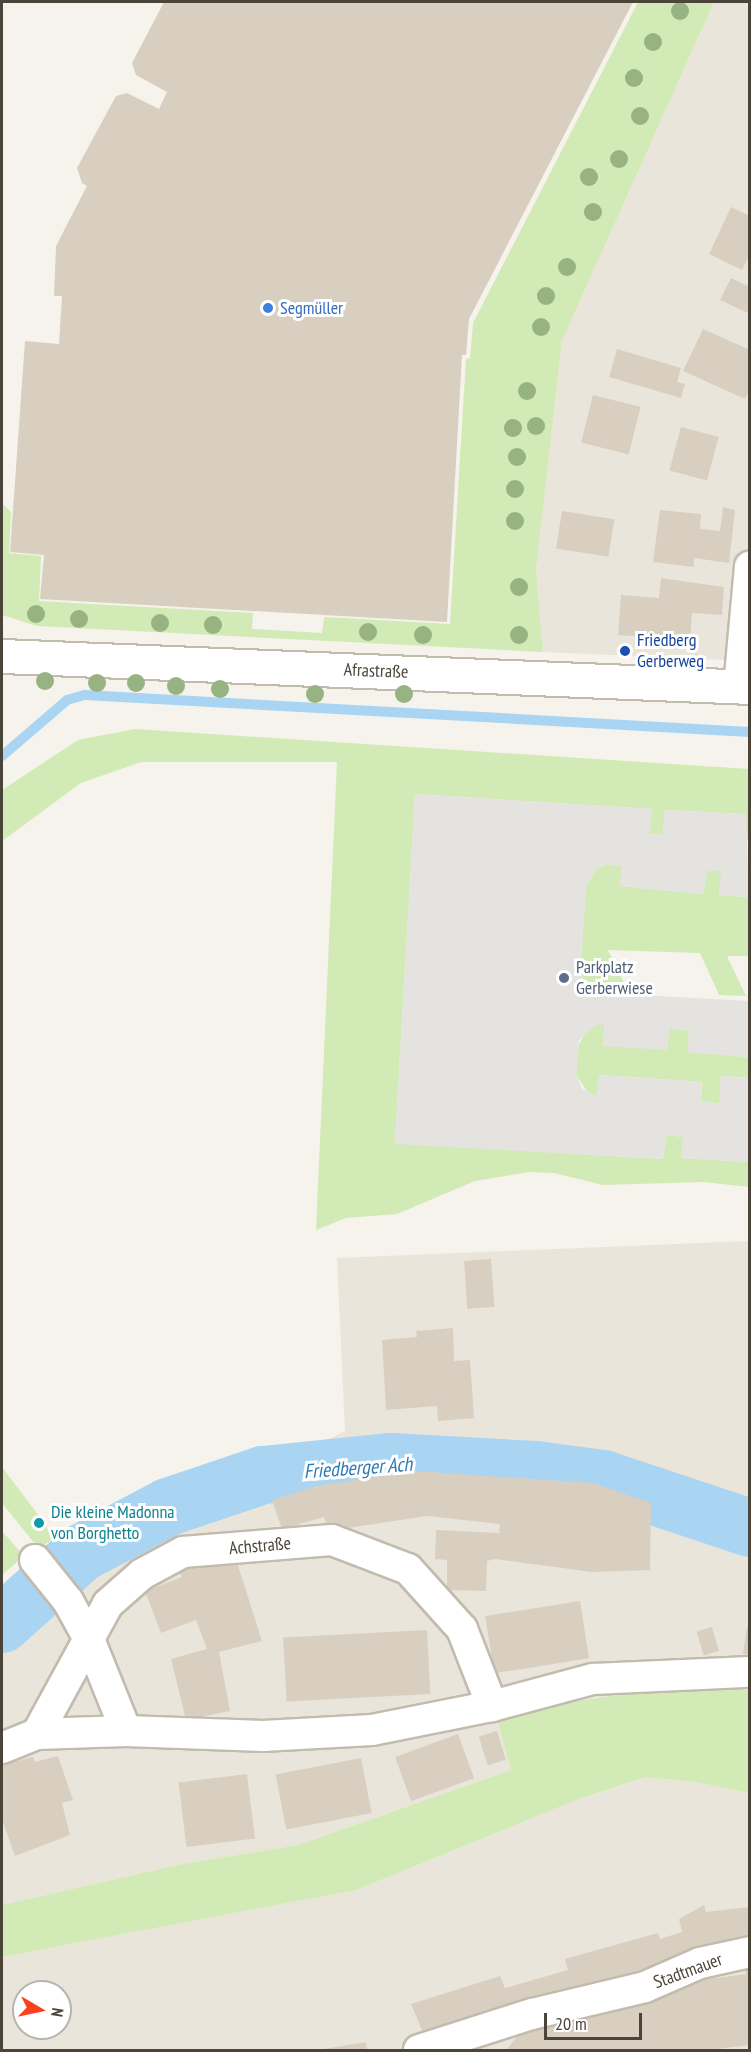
<!DOCTYPE html>
<meta charset="utf-8">
<style>
body{margin:0}
#map{position:relative;width:751px;height:2052px;overflow:hidden;background:#f6f3ec;font-family:"PT Sans Narrow",sans-serif}
div>[style]{position:absolute}
.residential>*{inset:0;background:#eae5da}
.green>*{inset:0;background:#d2eab5}
.parking>*{inset:0;background:#e5e3e0}
.stream>*{height:10px;margin:-5px;padding:0 5px;transform-origin:5px;border-radius:5px;background:#a9d4f2}
.river>*{height:58px;margin:-29px;padding:0 29px;transform-origin:29px;border-radius:29px;background:#a9d4f2}
.building>*{inset:0;background:#d8cfc1;transform-origin:0 0}
.roads{filter:drop-shadow(2px 0 #c2bbae) drop-shadow(-2px 0 #c2bbae) drop-shadow(0 2px #c2bbae) drop-shadow(0 -2px #c2bbae)}
.minor>*{height:30px;margin:-15px;padding:0 15px;transform-origin:15px;border-radius:15px;background:#fff}
.tertiary>*{height:33px;margin:-16.5px;padding:0 16.5px;transform-origin:16.5px;border-radius:16.5px;background:#fff}
.trees>*{width:18px;height:18px;margin:-9px;border-radius:50%;background:#97b381}
.dots>*{width:16px;height:16px;translate:-50% -50%;box-sizing:border-box;border:3px solid #fff;border-radius:50%}
span{translate:-50% -50%;white-space:nowrap;text-align:center;line-height:1.15;-webkit-text-stroke:6px #fff;paint-order:stroke}
.shop-label{font-size:18px;color:#366cbe}
.left{translate:0 -50%;text-align:left}
.transit-label{font-size:18px;color:#164399}
.street-label{font-size:18px;color:#4b4439}
.service-label{font-size:18px;color:#4e5e75}
.culture-label{font-size:18px;color:#0d838f}
.water-label{font-size:20px;color:#2e7ab2;font-style:italic}
.frame{position:absolute;inset:0;border:3px solid #4b4439;pointer-events:none}
.north{position:absolute;left:12px;top:1980px;width:60px;height:60px;box-sizing:border-box;background:#fff;border:2px solid #b7b4b0;border-radius:50%;rotate:99deg;font-size:16px;font-weight:700;line-height:24px;text-align:center;color:#4b4439}
.north::after{content:'';display:block;margin:auto;width:21px;height:27px;background:#fc3f1d;clip-path:polygon(50% 0,100% 100%,50% 72%,0 100%)}
.scale{position:absolute;left:544px;top:2013px;width:98px;height:27px;box-sizing:border-box;border:3px solid #4b4439;border-top:0;padding-left:8px;font-size:18px;line-height:21px;white-space:nowrap;color:#4b4439;-webkit-text-stroke:4px #fff;paint-order:stroke}
</style>
<div id="map">
<div class="residential">
<div style="clip-path:polygon(714px 2px,749px 2px,749px 661px,543px 652px,536px 570px,562px 341px)"></div>
<div style="clip-path:polygon(749px 1241px,749px 1690px,698px 1683px,497px 1712px,511px 1770px,298px 1845px,182px 1864px,2px 1905px,2px 1633px,74px 1569px,345px 1431px,337px 1258px)"></div>
<div style="clip-path:polygon(evenodd,647px 1777px,694px 1782px,749px 1793px,749px 2050px,2px 2050px,2px 1957px,356px 1890px,579px 1799px,647px 1777px,24px 1992px,60px 1992px,60px 2028px,24px 2028px,24px 1992px)"></div>
</div>
<div class="green">
<div style="clip-path:polygon(638px 2px,714px 2px,562px 341px,536px 570px,543px 652px,37px 626px,2px 615px,2px 503px,11px 512px,9px 553px,41px 556px,39px 601px,253px 613px,252px 629px,322px 633px,324px 617px,450px 624px,466px 359px,470px 358px,473px 323px)"></div>
<div style="clip-path:polygon(135px 729px,749px 769px,749px 840px,745px 839px,745px 814px,665px 810px,663px 835px,650px 834px,651px 809px,415px 794px,395px 1143px,663px 1159px,666px 1135px,683px 1137px,682px 1158px,749px 1162px,749px 1187px,703px 1182px,603px 1185px,554px 1173px,529px 1172px,475px 1181px,397px 1214px,346px 1218px,316px 1230px,337px 762px,141px 762px,81px 783px,2px 841px,2px 790px,78px 740px)"></div>
<div style="clip-path:polygon(607px 864px,622px 866px,621px 886px,703px 894px,707px 871px,722px 871px,719px 895px,749px 897px,749px 956px,727px 956px,746px 996px,719px 995px,700px 953px,608px 950px,630px 995px,593px 991px,580px 974px,586px 887px,596px 869px)"></div>
<div style="clip-path:polygon(596px 1025px,605px 1025px,603px 1046px,670px 1028px,689px 1031px,688px 1052px,749px 1057px,749px 1078px,721px 1076px,720px 1104px,701px 1101px,702px 1082px,600px 1075px,597px 1096px,589px 1094px,576px 1075px,577px 1048px,586px 1031px)"></div>
<div style="clip-path:polygon(2px 1467px,55px 1537px,39px 1549px,2px 1503px)"></div>
<div style="clip-path:polygon(2px 1531px,24px 1556px,2px 1575px)"></div>
<div style="clip-path:polygon(698px 1683px,749px 1690px,749px 1793px,694px 1782px,646px 1777px,579px 1799px,356px 1890px,2px 1957px,2px 1905px,182px 1864px,298px 1845px,511px 1770px,496px 1713px)"></div>
</div>
<div class="parking">
<div style="clip-path:polygon(415px 794px,652px 809px,650px 834px,662px 835px,665px 810px,746px 814px,749px 897px,719px 895px,721px 871px,707px 871px,703px 894px,620px 886px,621px 866px,607px 864px,596px 869px,586px 887px,580px 973px,593px 990px,604px 993px,749px 1001px,749px 1057px,688px 1052px,689px 1031px,670px 1028px,667px 1050px,603px 1046px,604px 1025px,596px 1025px,579px 1040px,576px 1075px,582px 1089px,597px 1096px,599px 1075px,702px 1082px,701px 1101px,719px 1104px,721px 1076px,749px 1078px,749px 1162px,681px 1158px,683px 1137px,666px 1135px,663px 1159px,395px 1144px)"></div>
</div>
<div class="stream">
<div style="left:2px;top:756px;width:86px;rotate:-40.7deg"></div>
<div style="left:67px;top:700px;width:19px;rotate:-16deg"></div>
<div style="left:85px;top:695px;width:666px;rotate:3.18deg"></div>
</div>
<div class="river">
<div style="left:2px;top:1624px;width:106px;rotate:-41.9deg"></div>
<div style="left:81px;top:1553px;width:98px;rotate:-27.9deg"></div>
<div style="left:168px;top:1507px;width:100px;rotate:-18.6deg"></div>
<div style="left:263px;top:1475px;width:129px;rotate:-5.8deg"></div>
<div style="left:391px;top:1462px;width:144px;rotate:3.2deg"></div>
<div style="left:535px;top:1470px;width:69px;rotate:7.5deg"></div>
<div style="left:603px;top:1479px;width:155px;rotate:18.4deg"></div>
</div>
<div class="building">
<div style="clip-path:polygon(164px 2px,633px 2px,469px 319px,466px 355px,462px 355px,447px 622px,40px 599px,44px 555px,10px 552px,25px 341px,59px 344px,62px 296px,54px 296px,56px 246px,87px 186px,82px 183px,77px 168px,116px 96px,127px 93px,159px 109px,167px 92px,136px 75px,132px 63px)"></div>
<div style="clip-path:polygon(731px 207px,750px 216px,750px 254px,742px 270px,709px 254px)"></div>
<div style="clip-path:polygon(731px 278px,750px 287px,750px 314px,720px 300px)"></div>
<div style="clip-path:polygon(703px 329px,750px 350px,750px 389px,745px 399px,683px 371px)"></div>
<div style="clip-path:polygon(617px 349px,681px 368px,677px 382px,685px 384px,681px 398px,609px 377px)"></div>
<div style="left:593px;top:395px;width:49px;height:49px;rotate:14deg"></div>
<div style="left:681px;top:427px;width:39px;height:45px;rotate:15deg"></div>
<div style="clip-path:polygon(723px 507px,735px 510px,729px 563px,694px 558px,694px 567px,653px 562px,660px 510px,701px 514px,700px 529px,720px 531px)"></div>
<div style="left:562px;top:511px;width:53px;height:38px;rotate:9deg"></div>
<div style="clip-path:polygon(661px 578px,724px 587px,722px 615px,692px 613px,690px 640px,618px 635px,621px 595px,659px 598px)"></div>
<div style="left:491px;top:1259px;width:48px;height:27px;rotate:86deg"></div>
<div style="clip-path:polygon(453px 1328px,454px 1361px,470px 1360px,474px 1418px,438px 1421px,437px 1406px,386px 1410px,382px 1340px,417px 1337px,416px 1331px)"></div>
<div style="clip-path:polygon(415px 1471px,593px 1483px,651px 1503px,650px 1570px,592px 1572px,495px 1559px,487px 1561px,486px 1591px,447px 1590px,447px 1560px,435px 1559px,436px 1530px,499px 1533px,500px 1524px,427px 1516px,328px 1531px,324px 1517px,282px 1529px,272px 1500px,316px 1486px)"></div>
<div style="clip-path:polygon(235px 1556px,262px 1641px,219px 1652px,230px 1711px,186px 1720px,171px 1659px,207px 1649px,196px 1620px,161px 1633px,145px 1591px,182px 1577px,179px 1571px)"></div>
<div style="left:580px;top:1601px;width:58px;height:96px;rotate:81deg"></div>
<div style="left:712px;top:1627px;width:25px;height:16px;rotate:74deg"></div>
<div style="clip-path:polygon(747px 1627px,750px 1628px,750px 1655px,743px 1654px)"></div>
<div style="left:427px;top:1630px;width:64px;height:144px;rotate:87deg"></div>
<div style="left:497px;top:1731px;width:30px;height:19px;rotate:73deg"></div>
<div style="left:458px;top:1734px;width:47px;height:67px;rotate:70deg"></div>
<div style="clip-path:polygon(58px 1756px,73px 1800px,62px 1803px,70px 1835px,15px 1856px,2px 1819px,2px 1765px,33px 1757px,35px 1762px)"></div>
<div style="left:361px;top:1758px;width:56px;height:87px;rotate:79deg"></div>
<div style="left:247px;top:1774px;width:65px;height:69px;rotate:83deg"></div>
<div style="clip-path:polygon(704px 1905px,706px 1912px,750px 1907px,750px 1940px,713px 1942px,716px 1952px,427px 2042px,411px 2004px,500px 1976px,505px 1988px,568px 1970px,565px 1959px,658px 1933px,660px 1939px,682px 1932px,679px 1919px)"></div>
<div style="clip-path:polygon(750px 1959px,750px 2045px,708px 2050px,506px 2050px,531px 2020px,582px 2007px,656px 1999px,655px 1986px,746px 1974px,744px 1960px)"></div>
<div style="clip-path:polygon(366px 2042px,367px 2050px,324px 2050px,324px 2049px)"></div>
</div>
<div class="roads">
<div class="minor">
<div style="left:739px;top:687px;width:121px;rotate:-84.8deg"></div>
<div style="left:35px;top:1560px;width:53px;rotate:51.2deg"></div>
<div style="left:68px;top:1601px;width:43px;rotate:61.1deg"></div>
<div style="left:89px;top:1639px;width:99px;rotate:68.1deg"></div>
<div style="left:37px;top:1734px;width:148px;rotate:-61.4deg"></div>
<div style="left:108px;top:1604px;width:45px;rotate:-41.4deg"></div>
<div style="left:142px;top:1574px;width:47px;rotate:-28.2deg"></div>
<div style="left:183px;top:1552px;width:149px;rotate:-4.6deg"></div>
<div style="left:332px;top:1540px;width:81px;rotate:20.9deg"></div>
<div style="left:408px;top:1569px;width:81px;rotate:48deg"></div>
<div style="left:462px;top:1629px;width:83px;rotate:68.7deg"></div>
<div style="left:2px;top:1748px;width:38px;rotate:-22deg"></div>
<div style="left:37px;top:1734px;width:89px;rotate:-1.9deg"></div>
<div style="left:126px;top:1731px;width:137px;rotate:2.1deg"></div>
<div style="left:263px;top:1736px;width:109px;rotate:-3.2deg"></div>
<div style="left:372px;top:1730px;width:122px;rotate:-11.3deg"></div>
<div style="left:492px;top:1706px;width:105px;rotate:-15deg"></div>
<div style="left:593px;top:1679px;width:157px;rotate:-2.6deg"></div>
<div style="left:419px;top:2050px;width:119px;rotate:-17.7deg"></div>
<div style="left:532px;top:2014px;width:116px;rotate:-13.4deg"></div>
<div style="left:645px;top:1987px;width:60px;rotate:-23.6deg"></div>
<div style="left:700px;top:1963px;width:51px;rotate:-12.4deg"></div>
</div>
<div class="tertiary">
<div style="left:2px;top:656px;width:749px;rotate:2.37deg"></div>
</div>
</div>
<div class="trees">
<div style="left:680px;top:11px"></div>
<div style="left:653px;top:42px"></div>
<div style="left:634px;top:78px"></div>
<div style="left:640px;top:116px"></div>
<div style="left:619px;top:159px"></div>
<div style="left:589px;top:177px"></div>
<div style="left:593px;top:212px"></div>
<div style="left:567px;top:267px"></div>
<div style="left:546px;top:296px"></div>
<div style="left:541px;top:327px"></div>
<div style="left:527px;top:391px"></div>
<div style="left:536px;top:426px"></div>
<div style="left:513px;top:428px"></div>
<div style="left:517px;top:457px"></div>
<div style="left:515px;top:489px"></div>
<div style="left:515px;top:521px"></div>
<div style="left:519px;top:587px"></div>
<div style="left:36px;top:614px"></div>
<div style="left:79px;top:619px"></div>
<div style="left:160px;top:623px"></div>
<div style="left:213px;top:625px"></div>
<div style="left:368px;top:632px"></div>
<div style="left:423px;top:635px"></div>
<div style="left:519px;top:635px"></div>
<div style="left:45px;top:681px"></div>
<div style="left:97px;top:683px"></div>
<div style="left:136px;top:683px"></div>
<div style="left:176px;top:686px"></div>
<div style="left:220px;top:689px"></div>
<div style="left:315px;top:694px"></div>
<div style="left:404px;top:694px"></div>
</div>
<div class="dots">
<div style="left:268px;top:308px;background:#3f7fe0"></div>
<div style="left:625px;top:651px;background:#1a4fb4"></div>
<div style="left:564px;top:978px;background:#5c6f8a"></div>
<div style="left:39px;top:1523px;background:#0f9aa8"></div>
</div>
<div class="shop-label">
<span class="left" style="left:280px;top:308px">Segmüller</span>
</div>
<div class="transit-label">
<span class="left" style="left:637px;top:651px">Friedberg<br>Gerberweg</span>
</div>
<div class="street-label">
<span style="left:376px;top:671px;rotate:2deg">Afrastraße</span>
<span style="left:260px;top:1546px;rotate:-5deg">Achstraße</span>
<span style="left:688px;top:1971px;rotate:-20deg">Stadtmauer</span>
</div>
<div class="service-label">
<span class="left" style="left:576px;top:978px">Parkplatz<br>Gerberwiese</span>
</div>
<div class="culture-label">
<span class="left" style="left:51px;top:1523px">Die kleine Madonna<br>von Borghetto</span>
</div>
<div class="water-label">
<span style="left:358px;top:1468px;rotate:-4deg">Friedberger Ach</span>
</div>
<div class="frame"></div>
<div class="north">N</div>
<div class="scale">20 m</div>
</div>
